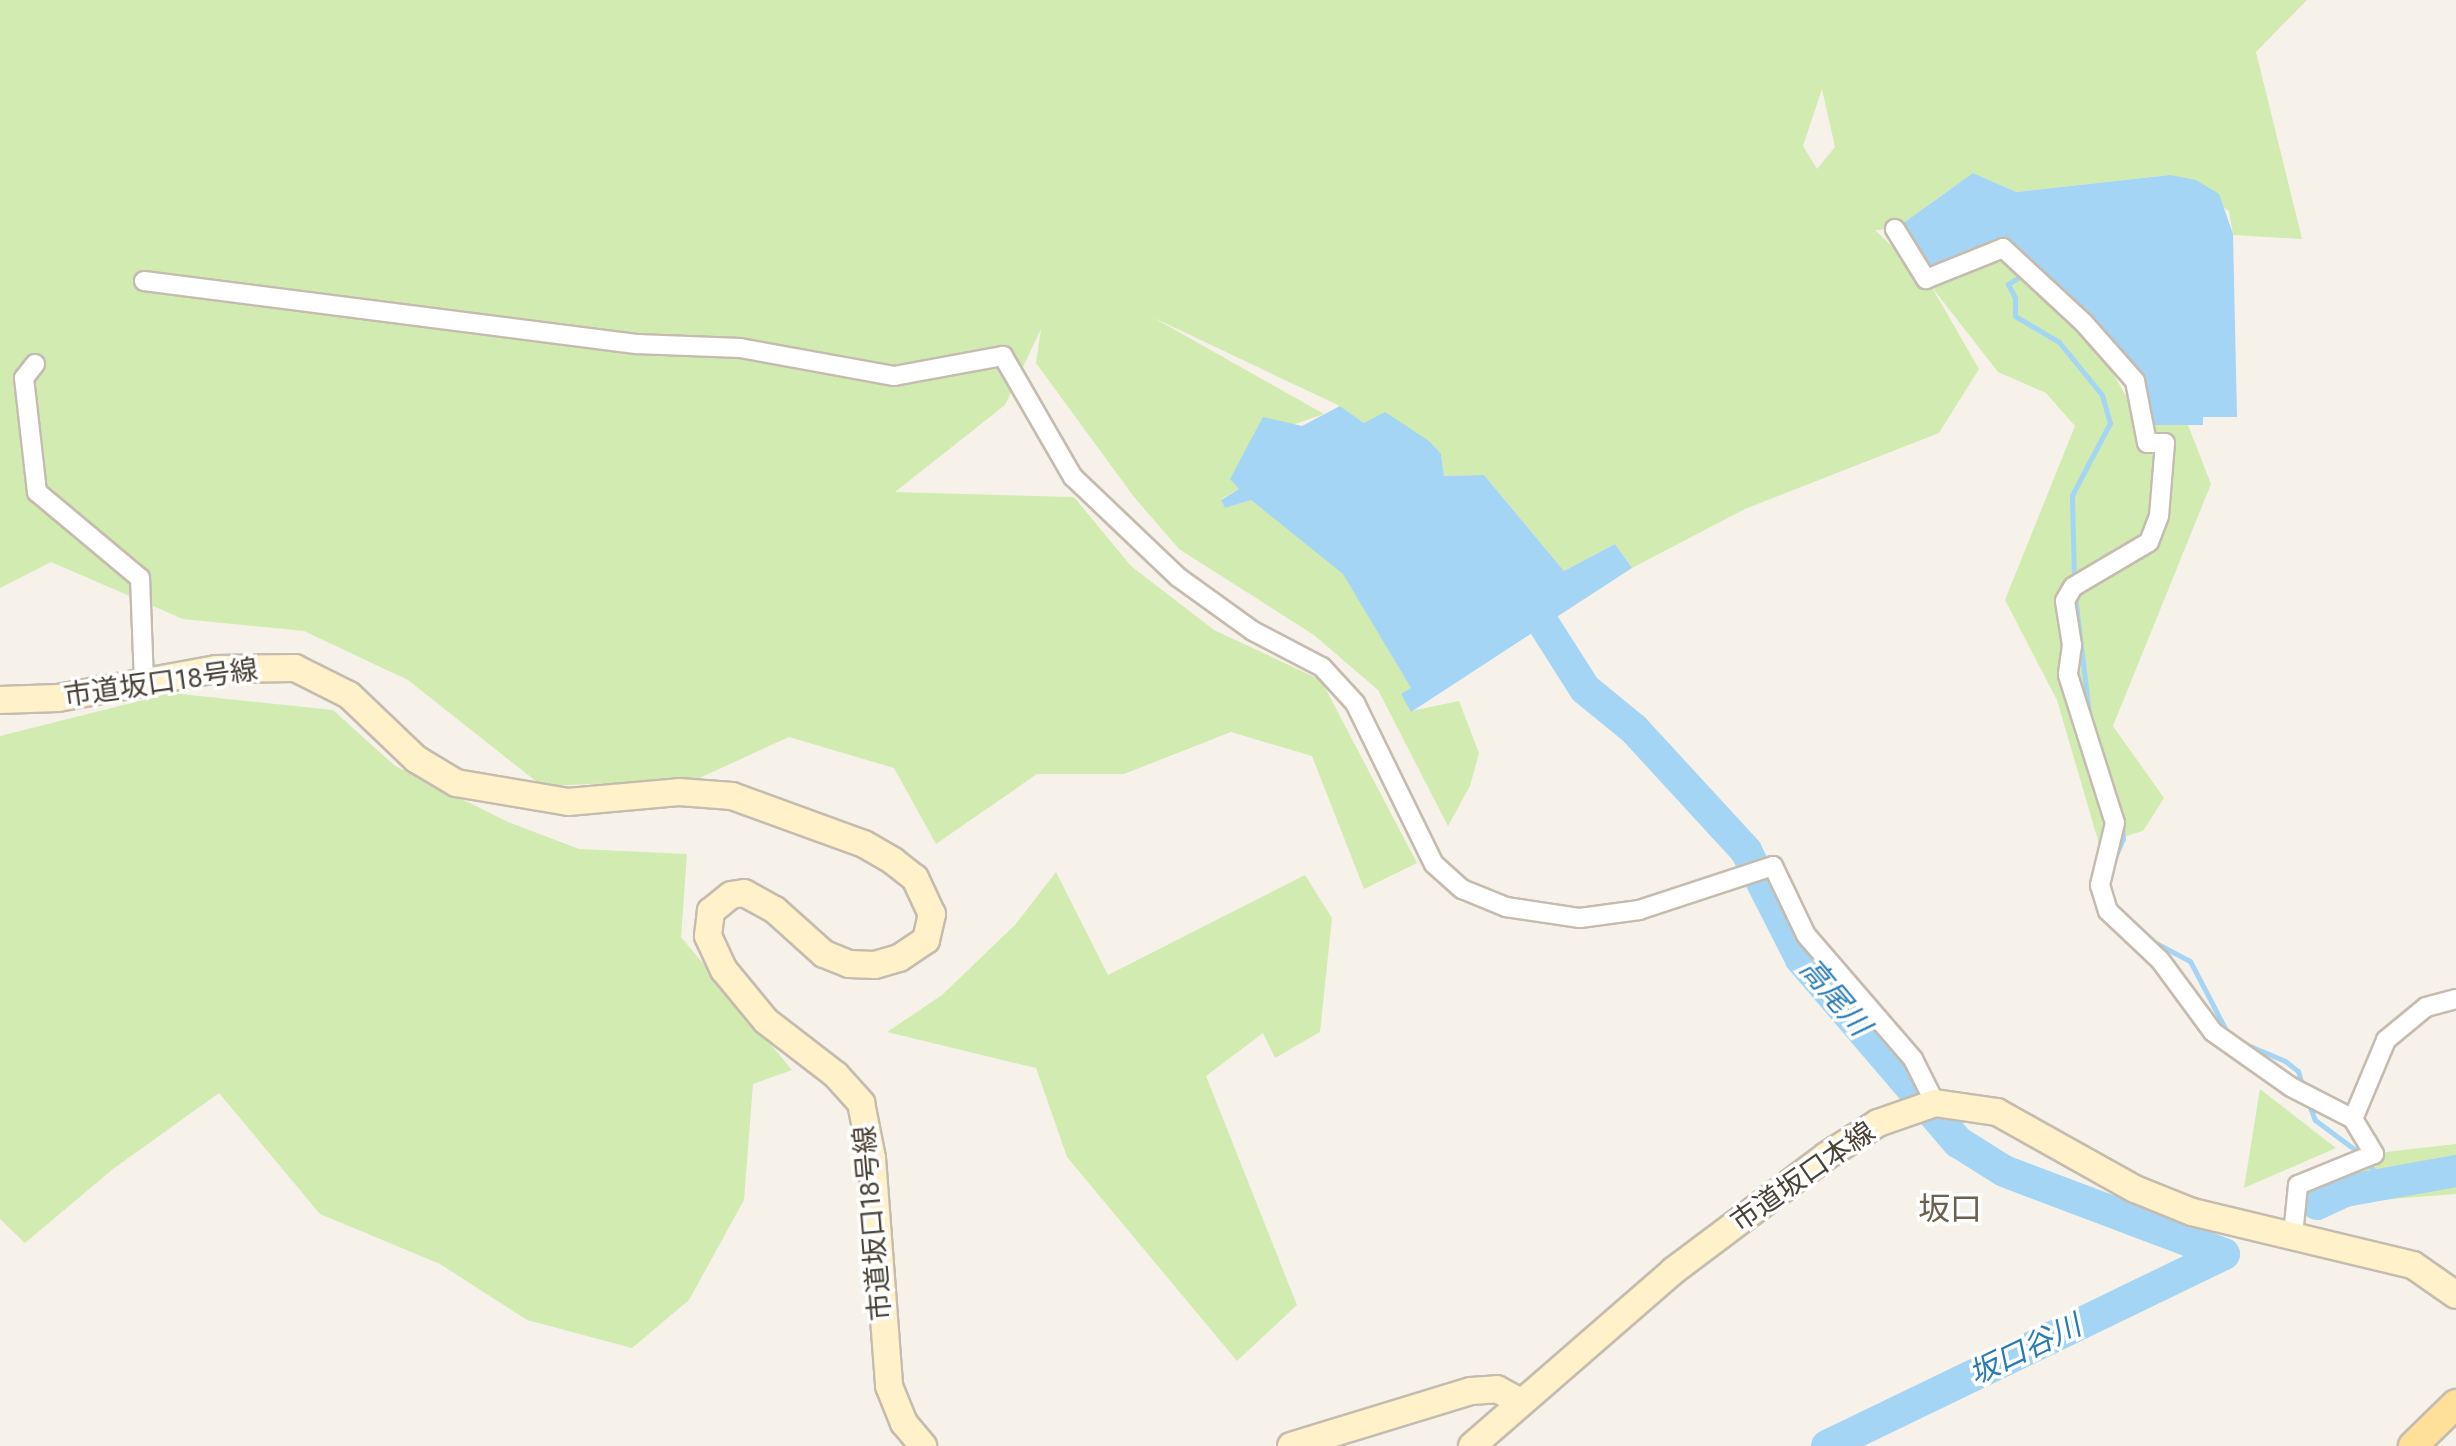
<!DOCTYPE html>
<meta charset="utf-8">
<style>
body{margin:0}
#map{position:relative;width:2456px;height:1446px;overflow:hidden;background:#f6f2ea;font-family:Jost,"Noto Sans JP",sans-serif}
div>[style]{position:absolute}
.green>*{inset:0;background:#d2ebb1}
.water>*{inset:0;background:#a4d5f4}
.stream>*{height:5px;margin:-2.5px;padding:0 2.5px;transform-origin:2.5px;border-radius:2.5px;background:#a4d5f4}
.river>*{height:32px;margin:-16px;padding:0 16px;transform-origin:16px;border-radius:16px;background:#a4d5f4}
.roads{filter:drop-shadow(2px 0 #c5bcaf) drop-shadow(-2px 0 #c5bcaf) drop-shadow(0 2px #c5bcaf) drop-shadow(0 -2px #c5bcaf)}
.street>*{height:18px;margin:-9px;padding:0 9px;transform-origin:9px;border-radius:9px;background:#fff}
.secondary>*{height:26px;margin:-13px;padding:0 13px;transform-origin:13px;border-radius:13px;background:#fff1ca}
.primary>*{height:28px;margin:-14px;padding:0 14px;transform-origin:14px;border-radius:14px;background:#ffe099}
span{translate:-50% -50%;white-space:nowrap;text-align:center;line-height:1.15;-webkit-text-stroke:7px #fff;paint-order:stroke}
.street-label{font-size:28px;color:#4a4237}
.water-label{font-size:30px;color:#287cb4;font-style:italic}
.quarter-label{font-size:32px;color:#6e604e}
</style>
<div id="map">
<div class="green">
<div style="clip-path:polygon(evenodd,0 0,2307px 0,2256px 52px,2302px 239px,2233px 235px,2229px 211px,2170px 175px,2015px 192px,1973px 173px,1895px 229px,1875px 230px,1926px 279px,2012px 257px,2083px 322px,2143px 425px,2188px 425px,2211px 484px,2113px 726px,2164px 798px,2143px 831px,2099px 844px,2057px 700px,2005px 600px,2075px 426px,2046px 393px,1998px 372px,1931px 286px,1979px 369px,1939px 433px,1745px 509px,1632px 568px,1615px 544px,1564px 571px,1484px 475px,1444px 476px,1441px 454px,1364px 423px,1340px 406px,1154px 318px,1324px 414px,1289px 426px,1239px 489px,1221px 499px,1225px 508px,1251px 500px,1344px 574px,1411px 688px,1411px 711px,1459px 701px,1479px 753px,1470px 786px,1448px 826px,1378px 690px,1314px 635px,1179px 549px,1134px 497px,1036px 363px,1041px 329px,1005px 405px,895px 492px,1074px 497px,1131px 566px,1214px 630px,1321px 680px,1417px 863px,1364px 889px,1312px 756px,1231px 732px,1124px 774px,1037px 774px,936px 844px,894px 768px,789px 737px,695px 780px,542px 786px,408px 680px,304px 631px,183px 619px,51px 562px,0 588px,0 0,1822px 89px,1835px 147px,1817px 169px,1803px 146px,1822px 89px)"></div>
<div style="clip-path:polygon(171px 693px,333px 710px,395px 766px,508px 822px,579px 849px,687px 854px,681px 937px,792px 1070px,753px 1084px,744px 1200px,689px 1300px,632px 1348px,527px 1320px,440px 1264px,320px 1214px,219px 1093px,113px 1169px,25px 1243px,0 1219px,0 736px)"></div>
<div style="clip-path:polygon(1056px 872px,1108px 975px,1305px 875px,1332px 918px,1320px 1032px,1275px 1058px,1263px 1033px,1206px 1076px,1297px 1305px,1237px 1361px,1067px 1157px,1036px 1068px,887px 1032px,942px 995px,1015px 925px)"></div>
<div style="clip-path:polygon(2260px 1089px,2336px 1148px,2244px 1188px)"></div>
<div style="clip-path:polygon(2456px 1144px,2456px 1194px,2327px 1204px,2314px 1188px,2386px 1152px)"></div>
</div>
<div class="water">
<div style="clip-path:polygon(1973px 173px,2016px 192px,2170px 175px,2196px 180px,2219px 194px,2233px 234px,2237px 417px,2203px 417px,2203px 425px,2143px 425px,2135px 381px,2004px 249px,1926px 279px,1895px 229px)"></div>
<div style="clip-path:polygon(1340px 406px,1364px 423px,1385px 412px,1429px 441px,1441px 454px,1444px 476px,1484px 475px,1564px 571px,1615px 544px,1632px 568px,1411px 712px,1401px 694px,1411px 688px,1343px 574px,1251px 500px,1225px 508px,1221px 500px,1239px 489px,1230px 479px,1263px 417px,1302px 426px)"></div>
</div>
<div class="stream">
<div style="left:2024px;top:274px;width:19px;rotate:148deg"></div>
<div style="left:2008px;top:284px;width:16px;rotate:63deg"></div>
<div style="left:2015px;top:298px;width:18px;rotate:90deg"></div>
<div style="left:2015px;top:316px;width:51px;rotate:30.6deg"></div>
<div style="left:2059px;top:342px;width:68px;rotate:50.9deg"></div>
<div style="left:2102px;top:395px;width:29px;rotate:74deg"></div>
<div style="left:2110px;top:423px;width:81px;rotate:117.8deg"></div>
<div style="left:2072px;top:495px;width:87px;rotate:88.7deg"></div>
<div style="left:2075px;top:596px;width:118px;rotate:83.2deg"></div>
<div style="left:2113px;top:862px;width:25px;rotate:-67deg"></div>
<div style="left:2123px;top:839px;width:13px;rotate:-94deg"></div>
<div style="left:2150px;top:940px;width:45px;rotate:27.7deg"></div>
<div style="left:2190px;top:961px;width:80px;rotate:62.5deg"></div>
<div style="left:2245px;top:1044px;width:43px;rotate:23deg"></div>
<div style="left:2285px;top:1061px;width:16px;rotate:38deg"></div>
<div style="left:2298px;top:1071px;width:15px;rotate:74deg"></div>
<div style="left:2308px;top:1102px;width:19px;rotate:69deg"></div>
<div style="left:2315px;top:1120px;width:57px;rotate:36.5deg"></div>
<div style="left:2367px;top:1162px;width:18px;rotate:52deg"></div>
<div style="left:2378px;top:1176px;width:79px;rotate:-6.6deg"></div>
</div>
<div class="river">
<div style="left:1543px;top:623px;width:78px;rotate:57.5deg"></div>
<div style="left:1585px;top:689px;width:63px;rotate:39.2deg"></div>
<div style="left:1634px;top:729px;width:166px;rotate:47.4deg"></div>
<div style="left:1746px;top:851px;width:121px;rotate:63deg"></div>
<div style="left:1801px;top:959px;width:241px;rotate:49.4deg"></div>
<div style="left:1958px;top:1142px;width:54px;rotate:32.2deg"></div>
<div style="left:2004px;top:1171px;width:235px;rotate:20.7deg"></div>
<div style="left:2317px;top:1204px;width:31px;rotate:-25deg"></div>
<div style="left:2345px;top:1191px;width:113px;rotate:-10.2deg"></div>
<div style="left:1827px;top:1446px;width:441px;rotate:-25.8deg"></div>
</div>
<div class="roads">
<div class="street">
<div style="left:1895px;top:229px;width:59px;rotate:58.2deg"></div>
<div style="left:1926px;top:279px;width:83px;rotate:-21.9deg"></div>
<div style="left:2003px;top:248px;width:109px;rotate:42.8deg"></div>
<div style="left:2083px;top:322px;width:79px;rotate:48.6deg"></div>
<div style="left:2135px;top:381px;width:63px;rotate:79deg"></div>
<div style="left:2147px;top:443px;width:18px"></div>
<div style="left:2165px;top:443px;width:73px;rotate:94.7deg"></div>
<div style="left:2159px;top:516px;width:28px;rotate:111deg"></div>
<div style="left:2149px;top:542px;width:88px;rotate:149.4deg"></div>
<div style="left:2073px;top:587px;width:16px;rotate:120deg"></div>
<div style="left:2065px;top:601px;width:45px;rotate:81deg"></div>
<div style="left:2072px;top:645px;width:30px;rotate:98deg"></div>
<div style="left:2068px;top:675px;width:155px;rotate:72.4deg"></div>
<div style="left:2115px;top:823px;width:64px;rotate:103.6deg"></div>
<div style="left:2100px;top:885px;width:27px;rotate:73deg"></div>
<div style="left:2108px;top:911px;width:71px;rotate:43.3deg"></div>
<div style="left:2160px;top:960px;width:89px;rotate:53.6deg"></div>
<div style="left:2213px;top:1032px;width:95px;rotate:35.2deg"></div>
<div style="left:2291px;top:1087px;width:70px;rotate:27.3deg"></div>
<div style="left:2353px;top:1119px;width:27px;rotate:59deg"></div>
<div style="left:2367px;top:1142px;width:14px;rotate:60deg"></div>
<div style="left:2374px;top:1154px;width:82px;rotate:157.8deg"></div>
<div style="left:2298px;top:1185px;width:50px;rotate:95.7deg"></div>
<div style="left:144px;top:281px;width:498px;rotate:7.3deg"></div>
<div style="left:638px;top:344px;width:102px;rotate:2.2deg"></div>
<div style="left:740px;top:348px;width:157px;rotate:10.3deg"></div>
<div style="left:894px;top:376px;width:111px;rotate:-10.4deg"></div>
<div style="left:1003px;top:356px;width:140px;rotate:60deg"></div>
<div style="left:1073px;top:477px;width:145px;rotate:43.6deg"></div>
<div style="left:1178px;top:577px;width:92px;rotate:35.8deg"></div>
<div style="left:1253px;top:631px;width:78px;rotate:27.6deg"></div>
<div style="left:1322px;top:667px;width:49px;rotate:47.5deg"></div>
<div style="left:1355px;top:703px;width:179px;rotate:63.9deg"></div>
<div style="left:1434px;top:864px;width:38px;rotate:42deg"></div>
<div style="left:1462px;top:889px;width:48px;rotate:22.2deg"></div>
<div style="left:1506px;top:907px;width:75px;rotate:8.5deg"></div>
<div style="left:1580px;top:918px;width:60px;rotate:-7.7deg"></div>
<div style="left:1639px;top:910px;width:141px;rotate:-18.2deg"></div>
<div style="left:1773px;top:866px;width:76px;rotate:64.4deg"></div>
<div style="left:1806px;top:935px;width:164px;rotate:49.2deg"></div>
<div style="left:1913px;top:1059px;width:49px;rotate:63.4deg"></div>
<div style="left:35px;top:364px;width:18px;rotate:128deg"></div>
<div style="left:24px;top:378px;width:115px;rotate:83.5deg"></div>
<div style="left:37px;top:492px;width:134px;rotate:39.9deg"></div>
<div style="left:140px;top:578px;width:103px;rotate:87.8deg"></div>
<div style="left:2353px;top:1119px;width:86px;rotate:-67.3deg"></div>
<div style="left:2386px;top:1040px;width:52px;rotate:-39.5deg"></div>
<div style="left:2426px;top:1007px;width:31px;rotate:-15deg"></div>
</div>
<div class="secondary">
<div style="left:0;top:700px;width:58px;rotate:-2deg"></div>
<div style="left:58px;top:698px;width:161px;rotate:-10.4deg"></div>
<div style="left:216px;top:669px;width:79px;rotate:-0.7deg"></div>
<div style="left:295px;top:668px;width:60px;rotate:26.6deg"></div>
<div style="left:349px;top:695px;width:93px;rotate:43.7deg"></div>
<div style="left:416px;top:759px;width:47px;rotate:31deg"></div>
<div style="left:456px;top:783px;width:114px;rotate:9.6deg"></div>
<div style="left:568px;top:802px;width:111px;rotate:-5.1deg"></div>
<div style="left:679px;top:792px;width:53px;rotate:4.3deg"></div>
<div style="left:732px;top:796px;width:140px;rotate:20deg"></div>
<div style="left:864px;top:844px;width:34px;rotate:30deg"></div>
<div style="left:893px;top:861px;width:28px;rotate:38deg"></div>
<div style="left:915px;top:878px;width:40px;rotate:65deg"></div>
<div style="left:932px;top:914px;width:27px;rotate:103deg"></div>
<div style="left:926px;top:940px;width:32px;rotate:146deg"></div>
<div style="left:899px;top:958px;width:25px;rotate:164deg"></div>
<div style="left:875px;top:965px;width:26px;rotate:-178deg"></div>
<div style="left:849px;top:964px;width:27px;rotate:-158deg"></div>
<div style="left:824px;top:954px;width:66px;rotate:-138.1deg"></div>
<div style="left:775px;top:910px;width:35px;rotate:-151deg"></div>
<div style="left:744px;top:893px;width:13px;rotate:171deg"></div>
<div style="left:731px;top:895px;width:26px;rotate:141deg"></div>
<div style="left:711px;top:911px;width:25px;rotate:97deg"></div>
<div style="left:708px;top:936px;width:38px;rotate:65deg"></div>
<div style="left:724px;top:970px;width:66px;rotate:50.5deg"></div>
<div style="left:766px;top:1021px;width:88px;rotate:37.6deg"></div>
<div style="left:836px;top:1075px;width:38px;rotate:48deg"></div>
<div style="left:861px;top:1103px;width:56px;rotate:78.7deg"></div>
<div style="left:872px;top:1158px;width:229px;rotate:85.7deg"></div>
<div style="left:889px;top:1386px;width:40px;rotate:68deg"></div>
<div style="left:904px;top:1423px;width:30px;rotate:50deg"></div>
<div style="left:1291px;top:1446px;width:188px;rotate:-17deg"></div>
<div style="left:1471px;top:1391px;width:26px;rotate:-4deg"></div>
<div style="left:1497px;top:1389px;width:26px;rotate:29deg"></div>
<div style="left:1472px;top:1446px;width:267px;rotate:-41deg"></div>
<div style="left:1673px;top:1271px;width:191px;rotate:-36.9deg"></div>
<div style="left:1826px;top:1156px;width:62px;rotate:-32.4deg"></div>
<div style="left:1878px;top:1123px;width:60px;rotate:-19.3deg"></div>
<div style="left:1935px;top:1103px;width:63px;rotate:8.3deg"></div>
<div style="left:1997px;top:1112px;width:158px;rotate:29.2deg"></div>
<div style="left:2135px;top:1189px;width:61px;rotate:22deg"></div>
<div style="left:2192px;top:1212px;width:227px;rotate:13.5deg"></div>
<div style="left:2413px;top:1265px;width:52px;rotate:34.9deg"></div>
</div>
<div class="primary">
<div style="left:2413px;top:1446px;width:60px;rotate:-44.3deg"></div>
</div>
</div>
<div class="street-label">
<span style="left:161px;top:683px;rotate:-8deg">市道坂口18号線</span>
<span style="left:1803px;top:1177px;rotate:-35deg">市道坂口本線</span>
<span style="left:873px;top:1223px;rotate:-95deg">市道坂口18号線</span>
</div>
<div class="water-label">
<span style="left:1835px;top:997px;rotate:50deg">高尾川</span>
<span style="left:2025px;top:1350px;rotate:-26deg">坂口谷川</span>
</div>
<div class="quarter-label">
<span style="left:1950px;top:1209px">坂口</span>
</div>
</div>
